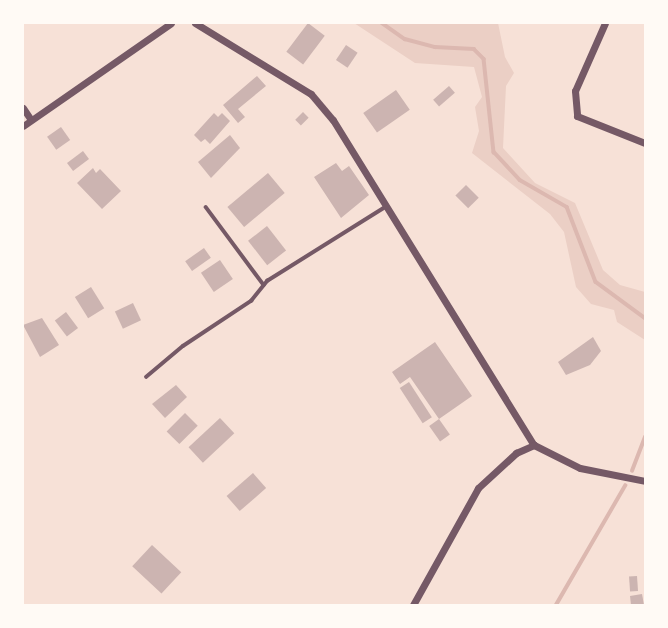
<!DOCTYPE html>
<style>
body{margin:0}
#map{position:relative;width:668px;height:628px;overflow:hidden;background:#f7e1d7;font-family:"Work Sans",sans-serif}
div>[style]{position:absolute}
.green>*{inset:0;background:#ebcfc5}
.stream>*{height:3.5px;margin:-1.75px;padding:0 1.75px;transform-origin:1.75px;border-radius:1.75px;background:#dcb8b0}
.building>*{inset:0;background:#ccb4b1;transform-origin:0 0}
.service>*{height:3.5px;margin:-1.75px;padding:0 1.75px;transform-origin:1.75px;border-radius:1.75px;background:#755966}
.minor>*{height:7px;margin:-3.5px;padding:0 3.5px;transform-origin:3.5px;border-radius:3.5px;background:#755966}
span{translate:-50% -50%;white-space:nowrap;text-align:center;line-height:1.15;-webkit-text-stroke:5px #fffaf5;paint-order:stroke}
.frame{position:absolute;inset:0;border:24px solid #fffaf5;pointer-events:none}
</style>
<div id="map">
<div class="green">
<div style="clip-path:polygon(354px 23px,498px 23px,505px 57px,514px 73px,506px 86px,503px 148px,535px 183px,575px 203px,603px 270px,620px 285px,645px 292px,645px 340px,617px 322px,614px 310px,591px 304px,576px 287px,564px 232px,550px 214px,472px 153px,479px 131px,475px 107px,482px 97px,474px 67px,415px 63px)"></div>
</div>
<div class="stream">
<div style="left:382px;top:23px;width:28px;rotate:35deg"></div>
<div style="left:405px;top:39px;width:31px;rotate:15deg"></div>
<div style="left:435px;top:47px;width:39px;rotate:3deg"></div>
<div style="left:474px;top:49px;width:14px;rotate:45deg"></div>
<div style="left:484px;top:59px;width:94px;rotate:83.9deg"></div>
<div style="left:494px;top:152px;width:38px;rotate:47deg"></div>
<div style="left:520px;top:180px;width:54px;rotate:29.9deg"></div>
<div style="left:567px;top:207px;width:80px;rotate:68.9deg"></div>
<div style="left:596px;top:282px;width:61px;rotate:36.3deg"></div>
<div style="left:632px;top:471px;width:36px;rotate:-69deg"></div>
<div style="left:556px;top:605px;width:138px;rotate:-59.9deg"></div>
</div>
<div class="building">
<div style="left:308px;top:23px;width:21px;height:36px;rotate:37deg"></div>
<div style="left:346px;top:45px;width:14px;height:18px;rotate:34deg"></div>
<div style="clip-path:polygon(257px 76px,266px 86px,238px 109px,245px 117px,238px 123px,223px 105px)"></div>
<div style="left:449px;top:86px;width:9px;height:21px;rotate:49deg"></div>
<div style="left:396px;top:90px;width:24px;height:40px;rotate:55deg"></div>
<div style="left:303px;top:112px;width:8px;height:11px;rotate:45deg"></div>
<div style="clip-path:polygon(214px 113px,218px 117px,222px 113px,230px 121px,210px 144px,205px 139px,201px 142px,194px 135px)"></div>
<div style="left:61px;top:127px;width:16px;height:17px;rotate:55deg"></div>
<div style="clip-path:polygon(230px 135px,240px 148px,211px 178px,198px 162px)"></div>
<div style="left:83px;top:151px;width:10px;height:20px;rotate:53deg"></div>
<div style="clip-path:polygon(336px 163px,342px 171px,349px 166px,369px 195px,341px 218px,314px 177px)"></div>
<div style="clip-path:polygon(93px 168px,96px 173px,100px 169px,121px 191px,102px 209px,77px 183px)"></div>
<div style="left:268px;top:173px;width:26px;height:53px;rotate:50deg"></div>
<div style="left:466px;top:185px;width:18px;height:15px;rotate:45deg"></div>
<div style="left:267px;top:226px;width:31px;height:24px;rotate:52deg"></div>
<div style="left:204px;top:248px;width:12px;height:23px;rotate:55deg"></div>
<div style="left:220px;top:260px;width:23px;height:23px;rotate:56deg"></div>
<div style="left:91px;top:287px;width:25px;height:19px;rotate:58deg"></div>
<div style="left:133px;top:303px;width:19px;height:20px;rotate:65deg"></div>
<div style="left:66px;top:312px;width:20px;height:14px;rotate:53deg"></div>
<div style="clip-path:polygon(42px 318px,59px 345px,40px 357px,23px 325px)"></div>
<div style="clip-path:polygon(593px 337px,601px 351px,590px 365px,566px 375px,558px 362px)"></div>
<div style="clip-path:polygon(435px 342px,472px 396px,439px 419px,410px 377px,400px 384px,392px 372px)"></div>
<div style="left:409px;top:382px;width:42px;height:11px;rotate:57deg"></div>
<div style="clip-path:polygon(176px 385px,187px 397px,165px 418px,152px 404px)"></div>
<div style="left:185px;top:413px;width:18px;height:26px;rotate:45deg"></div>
<div style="left:220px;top:418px;width:21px;height:43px;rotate:47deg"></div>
<div style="left:439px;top:419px;width:19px;height:12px;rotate:55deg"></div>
<div style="left:253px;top:473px;width:20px;height:35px;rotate:49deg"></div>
<div style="left:152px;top:545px;width:40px;height:29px;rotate:43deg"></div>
<div style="left:637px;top:576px;width:15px;height:8px;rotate:86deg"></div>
<div style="clip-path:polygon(642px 594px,644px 605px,631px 605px,630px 596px)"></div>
</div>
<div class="service">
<div style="left:206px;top:207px;width:97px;rotate:53.4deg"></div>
<div style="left:146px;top:377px;width:48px;rotate:-40deg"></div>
<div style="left:183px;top:346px;width:82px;rotate:-33.5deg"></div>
<div style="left:251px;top:301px;width:26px;rotate:-51deg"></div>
<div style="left:267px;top:281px;width:138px;rotate:-32deg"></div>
</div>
<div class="minor">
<div style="left:195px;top:23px;width:136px;rotate:31.5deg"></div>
<div style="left:311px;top:94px;width:34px;rotate:50deg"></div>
<div style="left:333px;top:120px;width:382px;rotate:58.3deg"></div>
<div style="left:534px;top:445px;width:51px;rotate:26.6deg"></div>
<div style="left:580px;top:468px;width:66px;rotate:11.3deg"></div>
<div style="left:605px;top:23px;width:74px;rotate:113.8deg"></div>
<div style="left:575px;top:91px;width:25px;rotate:85deg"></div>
<div style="left:577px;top:116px;width:73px;rotate:21.7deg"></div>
<div style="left:23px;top:108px;width:14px;rotate:56deg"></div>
<div style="left:23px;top:126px;width:180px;rotate:-34.8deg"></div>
<div style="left:413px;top:605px;width:134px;rotate:-60.9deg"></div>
<div style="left:478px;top:488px;width:52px;rotate:-42.6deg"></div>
<div style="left:516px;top:453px;width:20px;rotate:-24deg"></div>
</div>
<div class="frame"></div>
</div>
